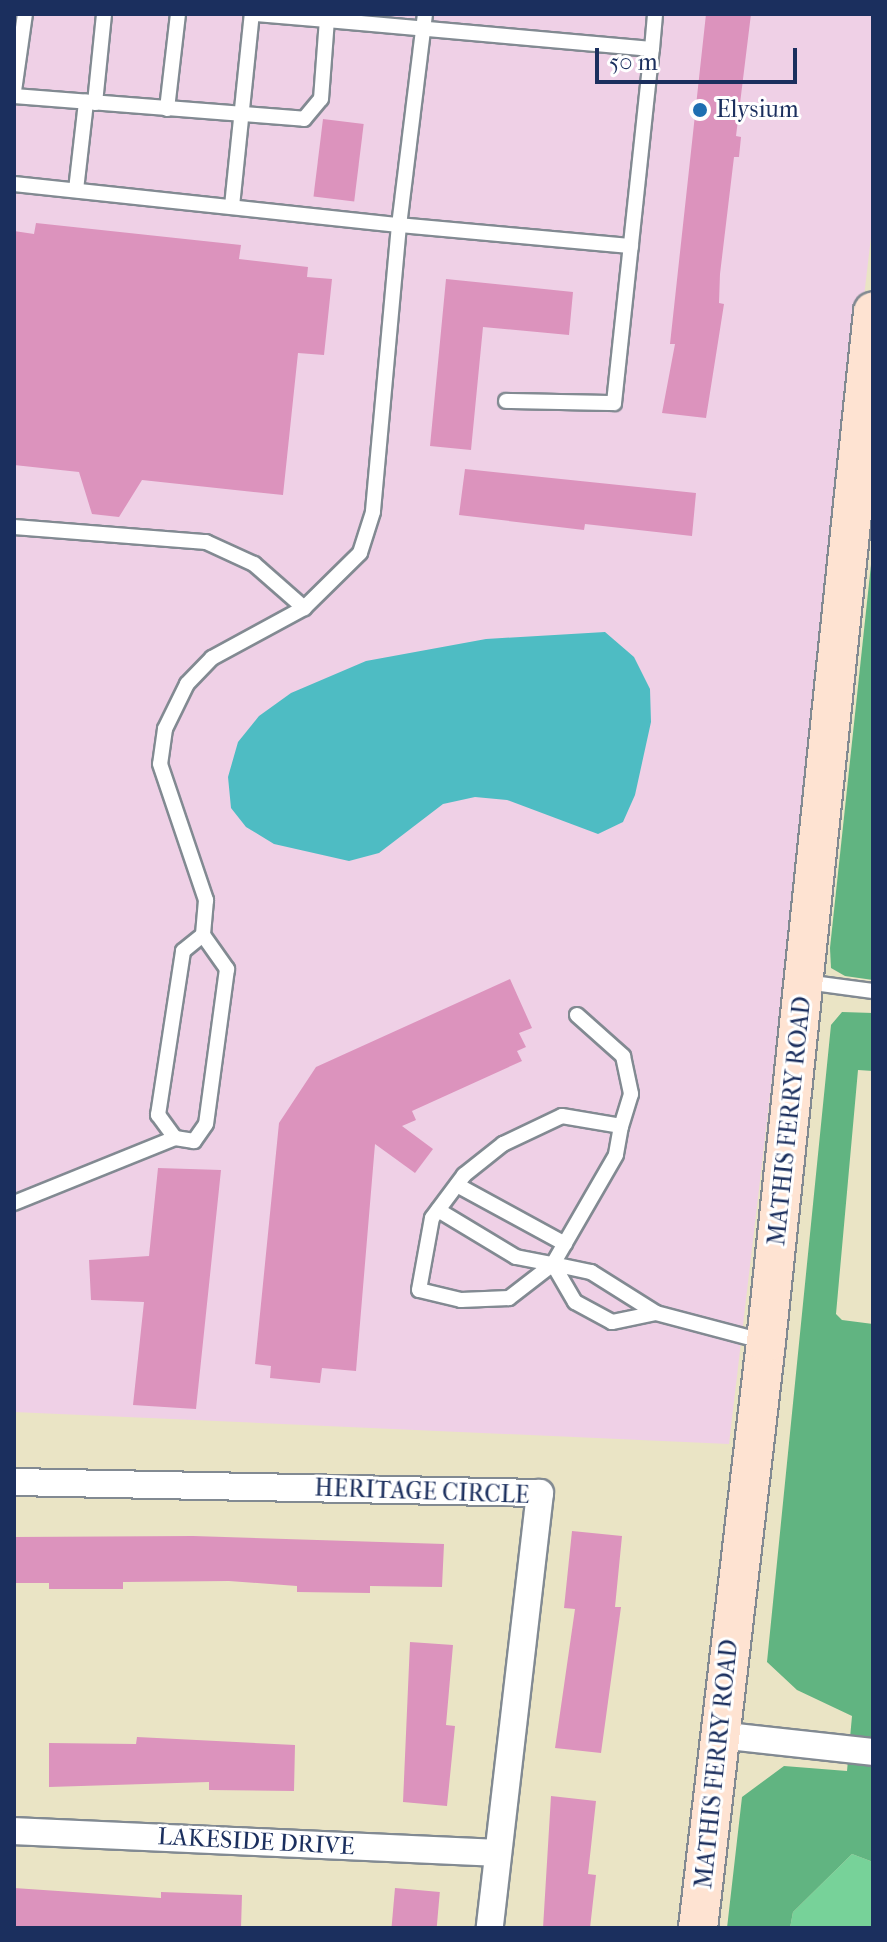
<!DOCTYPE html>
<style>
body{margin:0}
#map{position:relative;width:887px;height:1942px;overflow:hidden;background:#eae4c5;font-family:"IM FELL French Canon",serif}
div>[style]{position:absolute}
.built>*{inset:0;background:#efd0e6}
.green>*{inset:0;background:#77d299}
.forest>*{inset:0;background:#61b481}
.water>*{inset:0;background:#4ebcc3}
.building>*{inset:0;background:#dc93bd;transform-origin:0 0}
.roads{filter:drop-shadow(2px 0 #828a92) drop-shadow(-2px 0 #828a92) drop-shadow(0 2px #828a92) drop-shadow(0 -2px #828a92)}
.lane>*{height:14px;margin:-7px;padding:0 7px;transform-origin:7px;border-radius:7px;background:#fff}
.street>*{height:26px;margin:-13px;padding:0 13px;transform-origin:13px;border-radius:13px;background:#fff}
.secondary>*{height:38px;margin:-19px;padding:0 19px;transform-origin:19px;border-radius:19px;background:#fee3d2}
.dots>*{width:22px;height:22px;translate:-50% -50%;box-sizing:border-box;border:4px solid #fff;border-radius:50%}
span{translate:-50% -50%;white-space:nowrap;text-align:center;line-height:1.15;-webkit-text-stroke:6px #fff;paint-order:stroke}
.poi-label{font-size:24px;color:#1b2f5e}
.left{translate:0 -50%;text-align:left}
.street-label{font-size:24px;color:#1b2f5e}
.frame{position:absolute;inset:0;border:16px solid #1b2f5e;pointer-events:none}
.scale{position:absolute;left:595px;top:48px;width:202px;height:36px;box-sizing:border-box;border:4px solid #1b2f5e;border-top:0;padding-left:10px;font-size:24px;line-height:28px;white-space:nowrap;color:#1b2f5e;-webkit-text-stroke:6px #fff;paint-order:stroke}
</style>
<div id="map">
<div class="built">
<div style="clip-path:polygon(14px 14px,873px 14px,873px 220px,729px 1444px,14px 1412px)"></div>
</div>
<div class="green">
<div style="clip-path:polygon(852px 1854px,873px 1862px,873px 1928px,790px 1928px,793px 1912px)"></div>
</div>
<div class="forest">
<div style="clip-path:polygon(873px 546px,873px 980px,845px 976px,831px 968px,830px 948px)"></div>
<div style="clip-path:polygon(842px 1012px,873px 1013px,873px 1071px,858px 1070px,836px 1314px,842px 1320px,873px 1324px,873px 1862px,852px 1854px,793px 1912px,790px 1928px,727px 1928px,742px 1797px,784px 1766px,847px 1771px,852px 1716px,797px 1690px,767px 1662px,831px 1025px)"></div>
</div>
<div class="water">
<div style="clip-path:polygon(605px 632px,634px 657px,650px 689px,651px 722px,635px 795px,623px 822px,598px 834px,507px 800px,475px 797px,443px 804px,379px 853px,349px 861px,274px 844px,246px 827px,231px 808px,228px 777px,238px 742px,259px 716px,291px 693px,366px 661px,486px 639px)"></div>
</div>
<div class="building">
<div style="clip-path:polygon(706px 14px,751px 14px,736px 136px,741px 137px,739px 157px,734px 157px,720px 274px,719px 303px,724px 304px,706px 418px,662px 413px,675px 344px,670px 344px)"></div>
<div style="left:323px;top:119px;width:41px;height:78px;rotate:7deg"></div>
<div style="clip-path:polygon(36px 223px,241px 245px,239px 259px,308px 267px,307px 277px,332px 279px,324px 355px,298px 353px,283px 495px,142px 480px,119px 517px,92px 514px,79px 472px,14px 465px,14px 231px,34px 234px)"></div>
<div style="clip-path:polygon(446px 279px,573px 292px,569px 335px,483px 327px,471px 450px,430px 446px)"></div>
<div style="clip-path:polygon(465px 469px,696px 493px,692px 536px,585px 524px,584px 530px,459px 515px)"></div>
<div style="clip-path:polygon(510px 979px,532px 1028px,519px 1033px,526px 1047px,517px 1051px,522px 1061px,412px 1111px,416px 1120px,402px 1126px,433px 1149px,415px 1173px,375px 1144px,356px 1371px,322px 1368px,320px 1383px,270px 1378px,271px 1366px,255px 1364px,279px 1123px,316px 1067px)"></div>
<div style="clip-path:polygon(158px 1168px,221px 1170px,196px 1409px,133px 1405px,144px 1302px,91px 1300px,89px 1260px,149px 1256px)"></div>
<div style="clip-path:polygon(572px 1531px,622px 1536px,615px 1607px,621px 1607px,601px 1753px,555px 1748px,575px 1609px,564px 1608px)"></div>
<div style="clip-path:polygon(193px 1536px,444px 1544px,442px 1587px,370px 1586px,370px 1593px,297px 1592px,297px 1586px,229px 1581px,123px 1582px,123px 1589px,49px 1589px,49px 1583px,14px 1583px,14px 1537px)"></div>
<div style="clip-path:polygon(410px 1642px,453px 1645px,446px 1725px,455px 1726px,447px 1806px,403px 1802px)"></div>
<div style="clip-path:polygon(137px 1737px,295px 1745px,294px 1791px,209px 1790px,209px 1782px,49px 1787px,49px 1743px,136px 1744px)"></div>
<div style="clip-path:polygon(551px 1796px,596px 1801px,588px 1874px,596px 1875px,590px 1928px,543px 1928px)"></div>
<div style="clip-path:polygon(14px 1888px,161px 1898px,161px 1892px,242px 1895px,241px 1928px,14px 1928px)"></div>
<div style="left:395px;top:1888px;width:45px;height:40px;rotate:5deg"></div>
</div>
<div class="roads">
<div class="lane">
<div style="left:425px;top:14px;width:213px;rotate:97deg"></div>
<div style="left:399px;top:225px;width:233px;rotate:5.2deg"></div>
<div style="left:327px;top:20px;width:326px;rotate:5.1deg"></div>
<div style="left:652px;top:49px;width:35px;rotate:-85deg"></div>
<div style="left:14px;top:91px;width:78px;rotate:-81.9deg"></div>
<div style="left:14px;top:96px;width:291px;rotate:4.5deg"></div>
<div style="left:304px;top:119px;width:26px;rotate:-50deg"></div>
<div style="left:321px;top:99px;width:79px;rotate:-85.7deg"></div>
<div style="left:327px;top:20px;width:71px;rotate:-175.2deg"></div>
<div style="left:95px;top:103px;width:89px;rotate:-84.2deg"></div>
<div style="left:167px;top:109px;width:96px;rotate:-83.4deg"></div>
<div style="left:14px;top:184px;width:387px;rotate:6.1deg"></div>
<div style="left:399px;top:225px;width:288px;rotate:95.2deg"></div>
<div style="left:373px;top:512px;width:43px;rotate:107.6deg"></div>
<div style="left:360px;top:553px;width:78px;rotate:135.5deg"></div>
<div style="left:304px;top:608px;width:105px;rotate:151.5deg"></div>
<div style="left:212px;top:658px;width:36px;rotate:134deg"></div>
<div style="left:187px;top:684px;width:50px;rotate:116.1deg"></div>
<div style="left:165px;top:729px;width:35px;rotate:98deg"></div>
<div style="left:160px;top:764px;width:144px;rotate:71.3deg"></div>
<div style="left:206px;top:900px;width:35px;rotate:95deg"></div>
<div style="left:203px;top:935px;width:42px;rotate:54.8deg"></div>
<div style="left:227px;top:969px;width:156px;rotate:97.7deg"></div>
<div style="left:206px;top:1124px;width:21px;rotate:125deg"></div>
<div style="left:194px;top:1141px;width:19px;rotate:-171deg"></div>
<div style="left:175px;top:1138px;width:29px;rotate:-126deg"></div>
<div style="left:158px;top:1115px;width:166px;rotate:-81.3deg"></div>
<div style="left:183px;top:951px;width:26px;rotate:-39deg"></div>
<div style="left:76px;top:190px;width:89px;rotate:-83.5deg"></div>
<div style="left:232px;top:206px;width:193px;rotate:-84.1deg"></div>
<div style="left:506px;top:401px;width:108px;rotate:1.1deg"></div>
<div style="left:614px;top:403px;width:356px;rotate:-83.9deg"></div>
<div style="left:14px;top:527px;width:193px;rotate:4.5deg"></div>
<div style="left:206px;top:542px;width:53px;rotate:24.6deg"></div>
<div style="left:254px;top:564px;width:67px;rotate:41.3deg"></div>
<div style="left:806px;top:982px;width:68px;rotate:7.7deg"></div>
<div style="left:577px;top:1015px;width:62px;rotate:41.7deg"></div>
<div style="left:623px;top:1056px;width:39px;rotate:78deg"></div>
<div style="left:631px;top:1094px;width:34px;rotate:107deg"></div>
<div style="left:562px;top:1116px;width:60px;rotate:9.6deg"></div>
<div style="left:621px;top:1126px;width:29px;rotate:100deg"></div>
<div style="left:616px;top:1155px;width:126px;rotate:120deg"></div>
<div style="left:553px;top:1264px;width:56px;rotate:142.3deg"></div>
<div style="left:509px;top:1298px;width:48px;rotate:177.6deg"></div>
<div style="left:461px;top:1300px;width:43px;rotate:-166.6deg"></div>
<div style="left:419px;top:1290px;width:73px;rotate:-79.8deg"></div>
<div style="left:432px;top:1218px;width:54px;rotate:-53.3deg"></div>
<div style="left:464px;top:1175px;width:50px;rotate:-38.5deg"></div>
<div style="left:503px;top:1144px;width:65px;rotate:-25.4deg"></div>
<div style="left:457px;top:1185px;width:123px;rotate:28.6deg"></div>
<div style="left:14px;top:1203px;width:174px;rotate:-22deg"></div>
<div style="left:438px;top:1210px;width:91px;rotate:31.1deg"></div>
<div style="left:516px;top:1257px;width:38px;rotate:11deg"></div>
<div style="left:656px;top:1313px;width:45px;rotate:168.4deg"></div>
<div style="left:612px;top:1322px;width:42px;rotate:-151.6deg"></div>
<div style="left:575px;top:1302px;width:44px;rotate:-120.1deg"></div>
<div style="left:553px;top:1264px;width:39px;rotate:12deg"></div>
<div style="left:591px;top:1272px;width:77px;rotate:32.2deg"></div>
<div style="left:656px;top:1313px;width:114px;rotate:14.8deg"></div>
</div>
<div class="street">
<div style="left:14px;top:1482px;width:526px;rotate:1.2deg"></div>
<div style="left:540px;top:1493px;width:438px;rotate:96.6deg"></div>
<div style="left:719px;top:1735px;width:155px;rotate:6.3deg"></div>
<div style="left:14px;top:1831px;width:484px;rotate:2.6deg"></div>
</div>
<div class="secondary">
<div style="left:698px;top:1928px;width:590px;rotate:-83.38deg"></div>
<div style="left:766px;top:1342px;width:1036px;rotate:-84.07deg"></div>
</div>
</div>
<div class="dots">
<div style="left:700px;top:110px;background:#1f6fb2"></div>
</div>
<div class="poi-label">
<span class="left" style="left:716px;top:110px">Elysium</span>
</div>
<div class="street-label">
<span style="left:790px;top:1121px;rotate:-84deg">MATHIS FERRY ROAD</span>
<span style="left:422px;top:1492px;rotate:2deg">HERITAGE CIRCLE</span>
<span style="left:717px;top:1764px;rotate:-84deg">MATHIS FERRY ROAD</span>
<span style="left:256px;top:1842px;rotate:3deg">LAKESIDE DRIVE</span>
</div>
<div class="frame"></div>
<div class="scale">50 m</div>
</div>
